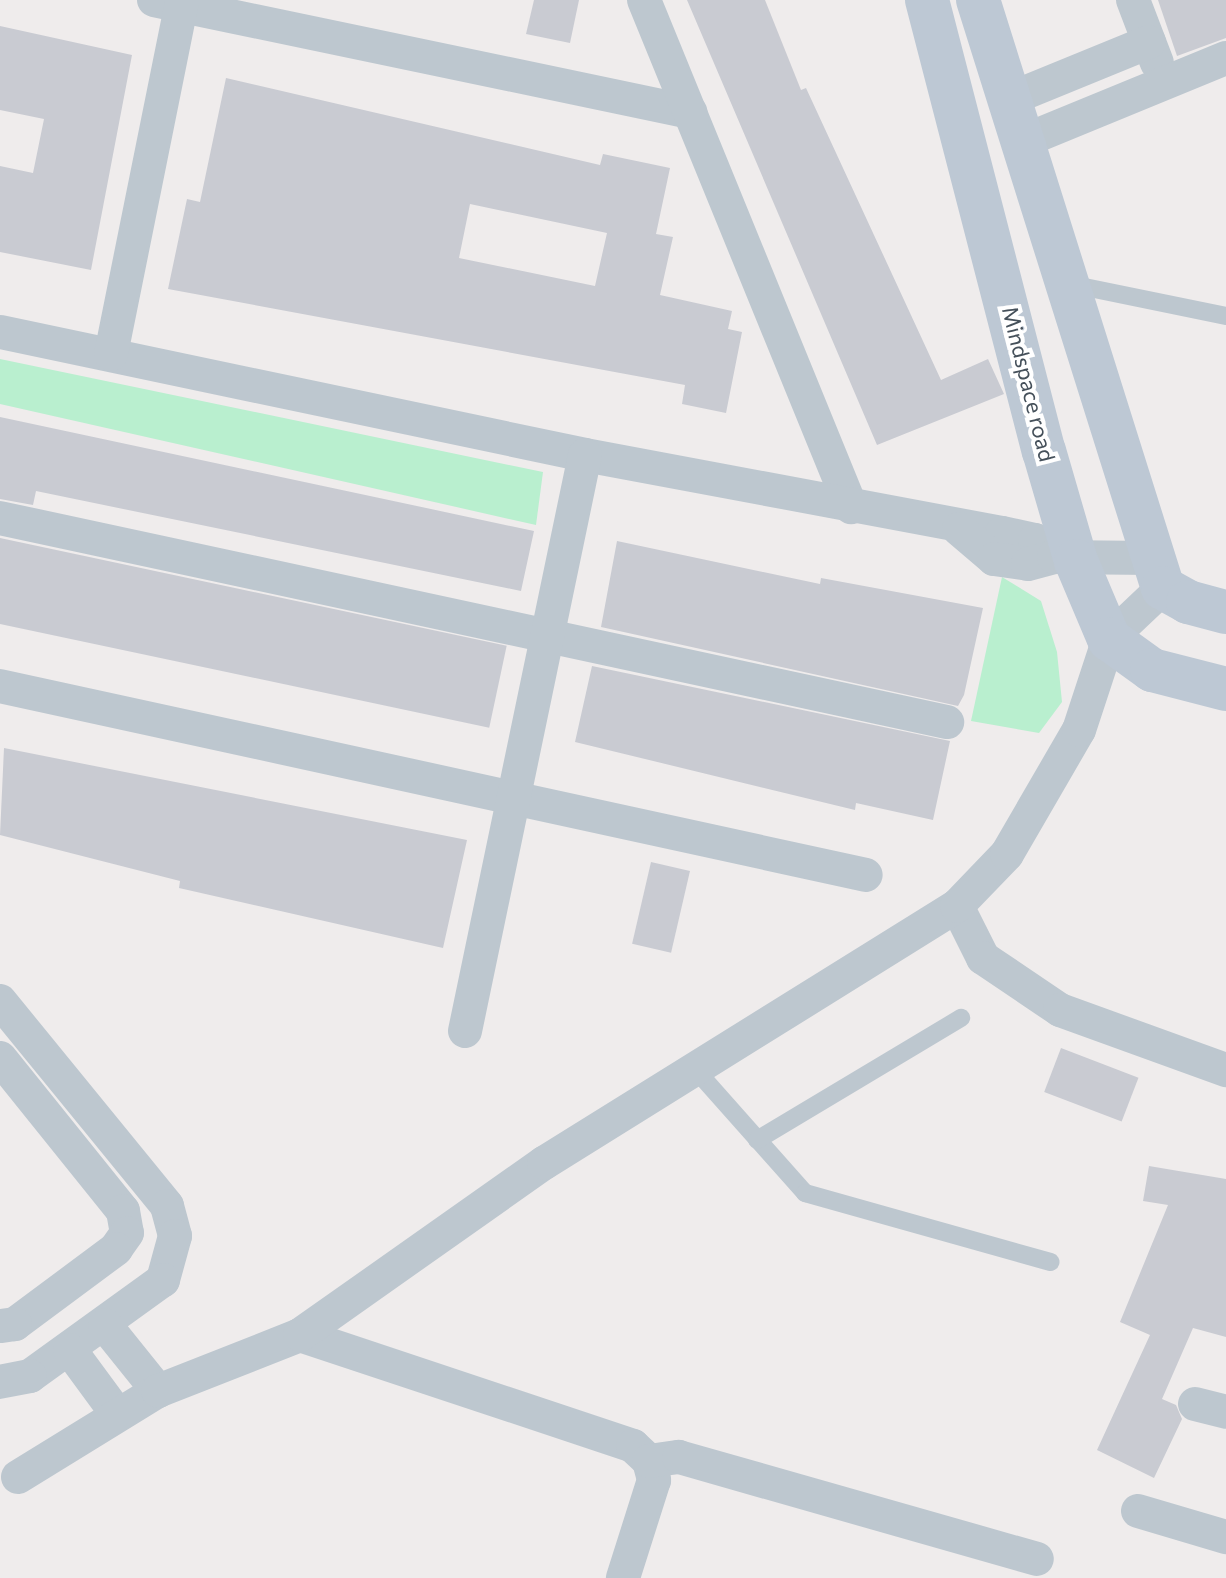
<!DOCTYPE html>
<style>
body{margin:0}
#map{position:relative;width:1226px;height:1578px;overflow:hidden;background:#efecec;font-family:Commissioner,sans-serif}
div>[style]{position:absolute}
.green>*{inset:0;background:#b9efcf}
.building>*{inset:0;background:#c9cbd2;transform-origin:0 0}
.service>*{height:18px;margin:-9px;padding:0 9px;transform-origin:9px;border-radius:9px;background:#bdc7cf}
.minor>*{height:34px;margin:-17px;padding:0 17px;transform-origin:17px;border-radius:17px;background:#bdc7cf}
.secondary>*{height:44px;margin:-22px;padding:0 22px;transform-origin:22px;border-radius:22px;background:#bdc8d4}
span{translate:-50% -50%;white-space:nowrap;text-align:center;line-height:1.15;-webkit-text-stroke:8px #fff;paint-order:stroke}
.street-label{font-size:22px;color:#45505a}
</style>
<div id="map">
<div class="green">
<div style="clip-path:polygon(0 359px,543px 472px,536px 525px,0 404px)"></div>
<div style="clip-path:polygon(1002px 577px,1041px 601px,1057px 652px,1062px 702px,1039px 733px,971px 721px)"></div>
</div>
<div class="building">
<div style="clip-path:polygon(534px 0,579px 0,570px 43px,526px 34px)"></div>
<div style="clip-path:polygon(687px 0,765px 0,801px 90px,806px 88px,941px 380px,988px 359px,1004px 394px,877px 445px)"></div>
<div style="clip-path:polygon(1158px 0,1226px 0,1226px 38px,1177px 56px)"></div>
<div style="clip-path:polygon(0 26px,132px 55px,91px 270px,0 252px,0 166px,33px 173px,44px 119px,0 110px)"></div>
<div style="clip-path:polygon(evenodd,226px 78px,600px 165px,603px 154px,670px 168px,656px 234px,673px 237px,660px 295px,732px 311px,728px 329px,742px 332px,726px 413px,682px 404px,685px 385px,168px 289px,187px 199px,200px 202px,226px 78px,470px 204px,607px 233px,595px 286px,459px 258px,470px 204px)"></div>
<div style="clip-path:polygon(0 417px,534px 531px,521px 591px,36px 491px,33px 505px,0 499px)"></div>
<div style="left:0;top:538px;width:518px;height:84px;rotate:12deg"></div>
<div style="clip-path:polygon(617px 541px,820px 584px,821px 578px,983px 608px,964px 695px,958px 706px,601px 627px)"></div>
<div style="clip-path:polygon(592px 666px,950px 741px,933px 820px,856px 803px,855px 810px,575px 742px)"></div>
<div style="clip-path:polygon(4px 748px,467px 840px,443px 948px,179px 888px,180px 881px,0 835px)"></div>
<div style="left:651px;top:862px;width:40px;height:84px;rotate:13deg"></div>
<div style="left:1061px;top:1048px;width:83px;height:47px;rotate:21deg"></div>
<div style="clip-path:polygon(1149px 1166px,1226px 1179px,1226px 1337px,1193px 1328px,1162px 1399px,1176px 1405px,1182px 1419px,1154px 1478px,1097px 1450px,1150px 1335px,1120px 1322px,1168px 1205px,1143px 1201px)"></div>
</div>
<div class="service">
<div style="left:1070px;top:284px;width:159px;rotate:11.6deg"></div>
<div style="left:695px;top:1069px;width:166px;rotate:48.4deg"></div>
<div style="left:805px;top:1193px;width:255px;rotate:15.7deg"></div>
<div style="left:757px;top:1140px;width:238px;rotate:-30.9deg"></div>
</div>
<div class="minor">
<div style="left:154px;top:0;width:548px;rotate:11.8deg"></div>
<div style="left:644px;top:0;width:548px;rotate:67.79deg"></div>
<div style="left:1133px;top:0;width:67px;rotate:69.1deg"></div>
<div style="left:1012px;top:98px;width:148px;rotate:-22.2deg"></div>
<div style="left:1026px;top:140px;width:216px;rotate:-22.3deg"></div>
<div style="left:0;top:332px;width:598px;rotate:11.87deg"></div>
<div style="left:585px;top:455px;width:424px;rotate:10.6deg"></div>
<div style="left:1002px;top:533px;width:34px;rotate:12deg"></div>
<div style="left:1035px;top:540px;width:25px;rotate:42deg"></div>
<div style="left:111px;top:354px;width:355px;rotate:-78.6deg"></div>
<div style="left:0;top:518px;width:969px;rotate:12.16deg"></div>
<div style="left:959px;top:529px;width:46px;rotate:40.6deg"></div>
<div style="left:994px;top:559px;width:34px;rotate:8deg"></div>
<div style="left:1028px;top:564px;width:27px;rotate:-15deg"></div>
<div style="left:1054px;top:557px;width:98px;rotate:0.6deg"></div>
<div style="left:0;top:686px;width:886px;rotate:12.31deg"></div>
<div style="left:957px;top:906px;width:58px;rotate:63.4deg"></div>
<div style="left:983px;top:958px;width:93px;rotate:34deg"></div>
<div style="left:1060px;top:1010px;width:177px;rotate:19.9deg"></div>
<div style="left:0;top:1001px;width:264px;rotate:50.8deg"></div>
<div style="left:167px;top:1206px;width:31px;rotate:75deg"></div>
<div style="left:175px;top:1236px;width:46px;rotate:105.3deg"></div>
<div style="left:163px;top:1280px;width:164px;rotate:144.2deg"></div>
<div style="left:30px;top:1376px;width:31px;rotate:169deg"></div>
<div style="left:465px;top:1031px;width:588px;rotate:-78.23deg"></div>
<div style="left:0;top:1058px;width:196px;rotate:51.2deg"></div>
<div style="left:123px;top:1211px;width:22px;rotate:80deg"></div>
<div style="left:127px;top:1233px;width:19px;rotate:125deg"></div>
<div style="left:116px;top:1249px;width:126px;rotate:143.4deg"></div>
<div style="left:15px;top:1324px;width:15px;rotate:172deg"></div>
<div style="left:105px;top:1325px;width:85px;rotate:51.2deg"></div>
<div style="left:300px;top:1335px;width:351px;rotate:18.4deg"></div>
<div style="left:633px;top:1446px;width:22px;rotate:43deg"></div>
<div style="left:649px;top:1461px;width:20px;rotate:75deg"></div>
<div style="left:654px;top:1480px;width:103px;rotate:107.6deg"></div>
<div style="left:70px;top:1350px;width:79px;rotate:53.7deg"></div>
<div style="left:1195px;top:1404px;width:32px;rotate:14deg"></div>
<div style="left:649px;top:1461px;width:30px;rotate:-8deg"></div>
<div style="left:679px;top:1457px;width:372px;rotate:15.9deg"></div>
<div style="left:18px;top:1477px;width:164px;rotate:-31.6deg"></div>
<div style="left:158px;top:1391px;width:153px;rotate:-21.5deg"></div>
<div style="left:300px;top:1335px;width:299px;rotate:-35.2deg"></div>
<div style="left:544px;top:1163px;width:486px;rotate:-31.9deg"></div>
<div style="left:957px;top:906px;width:72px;rotate:-46.1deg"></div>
<div style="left:1007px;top:854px;width:143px;rotate:-59.9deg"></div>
<div style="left:1079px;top:730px;width:96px;rotate:-71.8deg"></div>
<div style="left:1109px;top:639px;width:74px;rotate:-43.4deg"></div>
<div style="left:1138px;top:1511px;width:92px;rotate:16.5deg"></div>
</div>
<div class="secondary">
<div style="left:927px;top:0;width:466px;rotate:75.5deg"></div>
<div style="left:1044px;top:451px;width:115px;rotate:73.8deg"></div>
<div style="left:1076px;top:561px;width:85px;rotate:67.1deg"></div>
<div style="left:1109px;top:639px;width:53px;rotate:35.8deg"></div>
<div style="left:1152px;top:670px;width:76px;rotate:14.4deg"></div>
<div style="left:978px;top:0;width:616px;rotate:72.54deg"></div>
<div style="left:1163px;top:588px;width:29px;rotate:29deg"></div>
<div style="left:1188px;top:602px;width:39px;rotate:15deg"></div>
</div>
<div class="street-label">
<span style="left:1029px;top:384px;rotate:76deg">Mindspace road</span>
</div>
</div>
